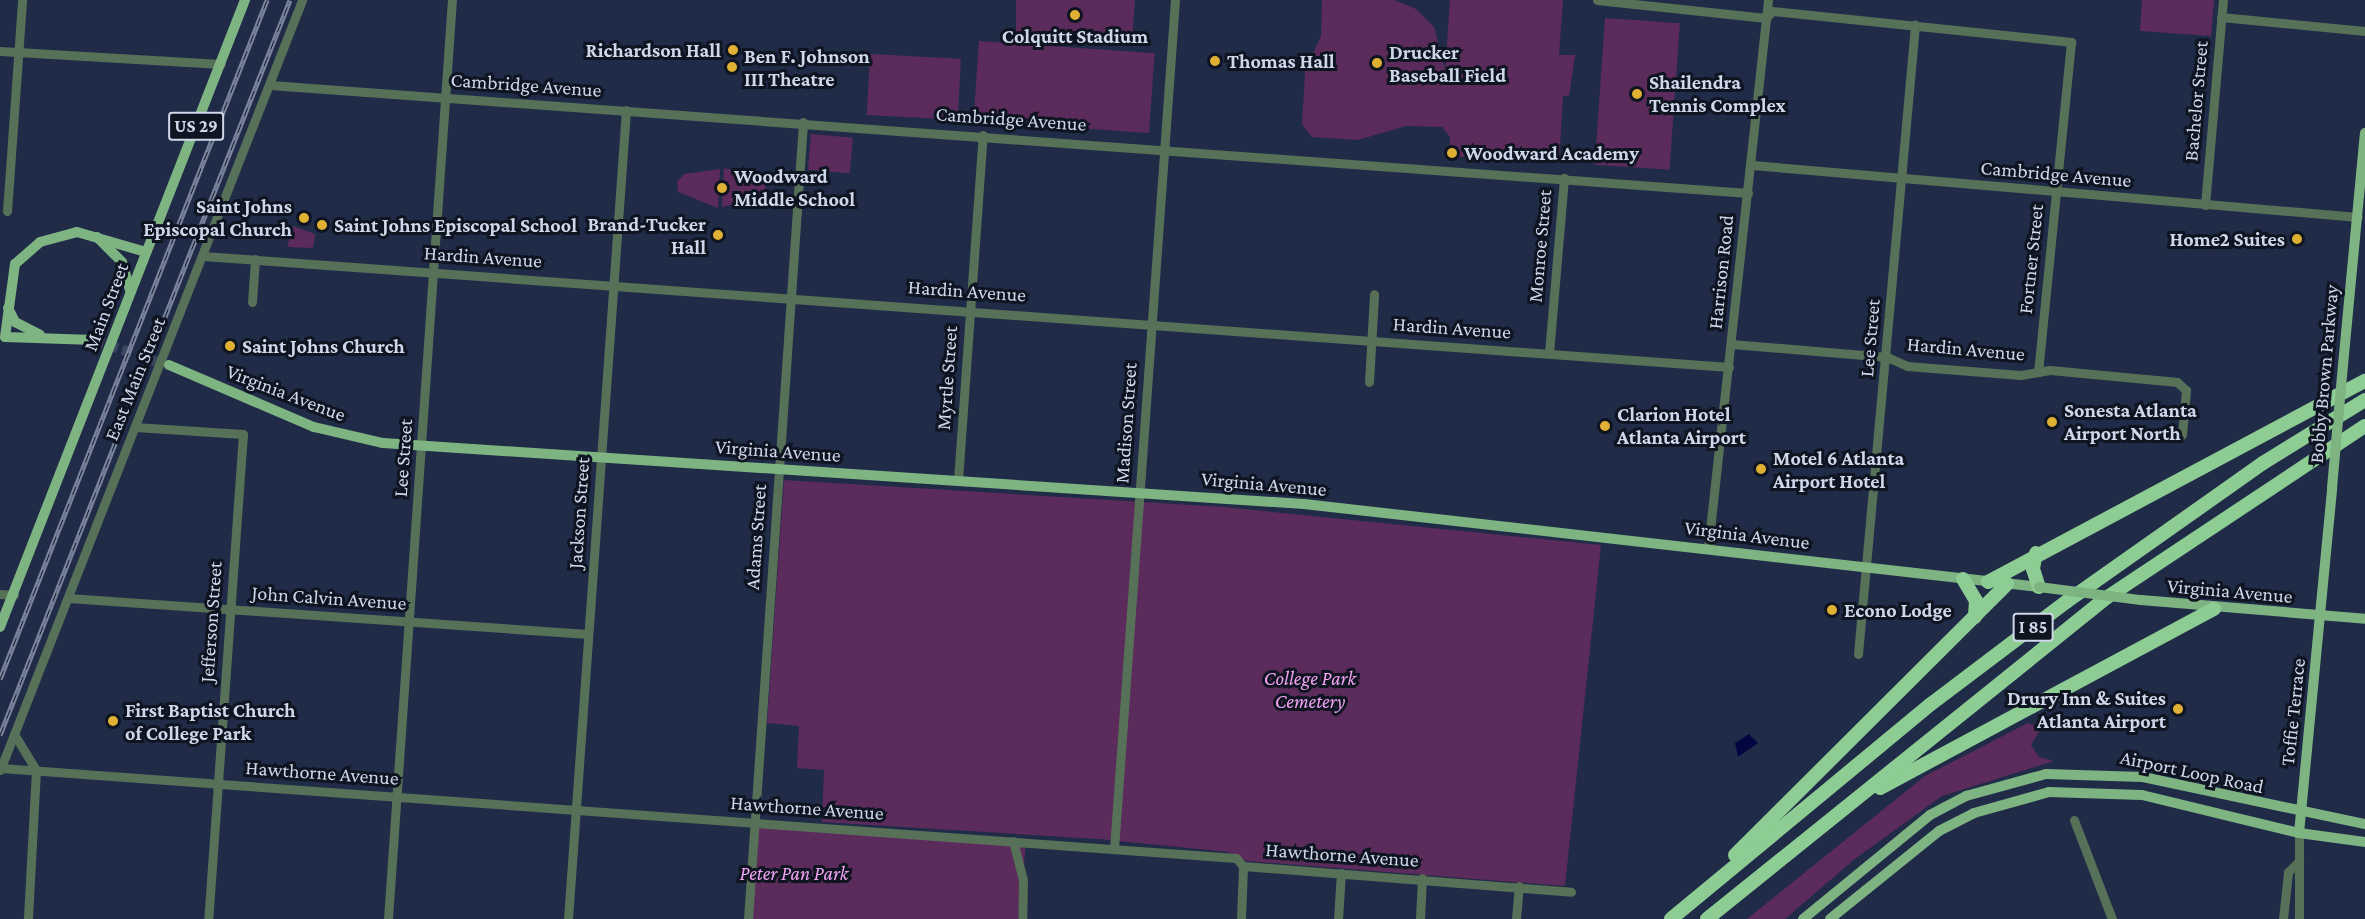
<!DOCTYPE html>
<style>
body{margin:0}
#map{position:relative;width:2365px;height:919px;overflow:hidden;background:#202b48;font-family:"Crimson Pro",serif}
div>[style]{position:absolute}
.green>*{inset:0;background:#5b2b5b;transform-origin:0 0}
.water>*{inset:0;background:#030741}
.major-tunnel>*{height:10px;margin-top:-5px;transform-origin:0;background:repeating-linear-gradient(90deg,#3a4560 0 10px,transparent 0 15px)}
.minor>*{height:9px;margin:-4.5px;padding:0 4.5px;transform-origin:4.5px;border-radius:4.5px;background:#577058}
.major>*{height:10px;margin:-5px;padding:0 5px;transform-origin:5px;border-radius:5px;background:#7eb382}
.highway>*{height:14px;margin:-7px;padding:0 7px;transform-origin:7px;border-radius:7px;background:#8dcd93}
.rail>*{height:5px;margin-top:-2.5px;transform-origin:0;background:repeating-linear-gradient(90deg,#0f1421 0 9px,#7b859d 0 18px);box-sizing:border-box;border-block:2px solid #7b859d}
.major-bridge>*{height:10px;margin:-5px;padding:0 5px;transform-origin:5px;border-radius:5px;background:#7eb382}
.dots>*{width:16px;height:16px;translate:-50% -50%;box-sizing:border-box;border:3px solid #0f1421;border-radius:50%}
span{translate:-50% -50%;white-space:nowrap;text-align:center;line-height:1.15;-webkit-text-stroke:6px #0f1421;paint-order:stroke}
.shield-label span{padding:2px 4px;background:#0f1421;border:2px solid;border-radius:4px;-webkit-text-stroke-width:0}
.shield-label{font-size:18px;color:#cfd8eb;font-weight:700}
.poi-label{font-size:20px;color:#cfd8eb;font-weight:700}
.right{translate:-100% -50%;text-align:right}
.left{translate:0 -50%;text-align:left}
.street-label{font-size:20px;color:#cfd8eb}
.park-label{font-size:20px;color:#f1a3f1;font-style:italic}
</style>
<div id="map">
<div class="green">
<div style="clip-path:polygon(1016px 0,1135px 0,1132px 40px,1016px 33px)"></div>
<div style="clip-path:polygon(1322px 0,1394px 0,1416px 9px,1434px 27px,1445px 69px,1450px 0,1563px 0,1559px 55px,1575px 55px,1569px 96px,1563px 96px,1559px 163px,1449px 156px,1450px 137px,1442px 127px,1406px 126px,1358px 140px,1312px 137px,1302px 124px,1305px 72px,1321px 36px)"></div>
<div style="clip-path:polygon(2142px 0,2214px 0,2211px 36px,2140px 31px)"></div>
<div style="left:1605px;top:18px;width:75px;height:147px;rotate:4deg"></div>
<div style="left:979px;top:41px;width:176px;height:80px;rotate:4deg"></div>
<div style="left:870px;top:54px;width:91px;height:61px;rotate:3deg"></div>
<div style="left:811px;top:134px;width:42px;height:36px;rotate:5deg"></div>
<div style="clip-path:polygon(724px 168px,760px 178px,766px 186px,764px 196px,722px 207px)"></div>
<div style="clip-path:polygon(720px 169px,718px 208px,678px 192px,677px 182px,684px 174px)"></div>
<div style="clip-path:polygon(293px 226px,315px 234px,313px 248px,287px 247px)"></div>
<div style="clip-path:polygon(784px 480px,1224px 507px,1601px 545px,1565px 886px,1247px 861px,1228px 852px,1098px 839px,822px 822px,824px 770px,797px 768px,799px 726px,767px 723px)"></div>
<div style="clip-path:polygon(2028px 723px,2042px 727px,2031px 745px,2039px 757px,2054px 761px,1942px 796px,1856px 858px,1785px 919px,1747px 919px,1925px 776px)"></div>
<div style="clip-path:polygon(752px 821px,1026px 843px,1018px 919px,745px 919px)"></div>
</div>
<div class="water">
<div style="clip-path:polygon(1749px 734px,1758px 743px,1738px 757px,1735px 743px)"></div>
</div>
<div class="major-tunnel">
<div style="left:94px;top:340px;width:77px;rotate:18.9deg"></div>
</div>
<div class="minor">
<div style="left:1597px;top:0;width:170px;rotate:6.1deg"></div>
<div style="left:1766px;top:18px;width:9px;rotate:-49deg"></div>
<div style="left:1772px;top:11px;width:301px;rotate:5.9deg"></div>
<div style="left:2071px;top:42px;width:332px;rotate:95.7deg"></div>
<div style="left:2221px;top:17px;width:145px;rotate:5.6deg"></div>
<div style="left:0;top:51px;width:221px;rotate:3.4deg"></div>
<div style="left:270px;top:85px;width:1482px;rotate:4.18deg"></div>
<div style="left:1752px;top:165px;width:608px;rotate:4.9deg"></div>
<div style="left:2205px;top:205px;width:206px;rotate:-85deg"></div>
<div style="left:7px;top:211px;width:212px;rotate:-85.9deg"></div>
<div style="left:203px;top:256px;width:1530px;rotate:4.16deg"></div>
<div style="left:252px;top:302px;width:43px;rotate:-86deg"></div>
<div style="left:1732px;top:344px;width:156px;rotate:4.8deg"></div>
<div style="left:1887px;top:357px;width:22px;rotate:24deg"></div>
<div style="left:1907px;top:366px;width:114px;rotate:4.5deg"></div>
<div style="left:2021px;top:375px;width:29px;rotate:-10deg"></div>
<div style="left:2050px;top:370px;width:128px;rotate:5.4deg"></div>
<div style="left:2177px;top:382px;width:12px;rotate:42deg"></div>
<div style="left:2186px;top:390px;width:45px;rotate:95.1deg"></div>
<div style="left:1549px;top:353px;width:176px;rotate:-85.1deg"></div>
<div style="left:1369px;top:382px;width:88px;rotate:-86.7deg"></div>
<div style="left:135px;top:427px;width:108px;rotate:3.7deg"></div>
<div style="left:243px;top:434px;width:486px;rotate:94.1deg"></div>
<div style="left:958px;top:480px;width:346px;rotate:-85.9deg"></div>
<div style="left:1708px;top:548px;width:551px;rotate:-83.75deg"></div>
<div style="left:0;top:594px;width:14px;rotate:4deg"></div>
<div style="left:68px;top:598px;width:521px;rotate:3.96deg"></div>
<div style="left:1858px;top:654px;width:632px;rotate:-84.82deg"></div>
<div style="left:14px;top:734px;width:42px;rotate:58.6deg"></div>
<div style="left:36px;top:770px;width:149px;rotate:93.1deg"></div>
<div style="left:1px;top:768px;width:1238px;rotate:4.17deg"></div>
<div style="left:1236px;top:858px;width:11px;rotate:49deg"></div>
<div style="left:1243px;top:866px;width:329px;rotate:4.5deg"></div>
<div style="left:0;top:770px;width:827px;rotate:-68.58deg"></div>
<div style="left:2074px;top:820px;width:106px;rotate:69deg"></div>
<div style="left:1013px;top:841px;width:40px;rotate:75.6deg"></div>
<div style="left:1023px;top:880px;width:39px;rotate:91deg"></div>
<div style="left:1114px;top:849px;width:851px;rotate:-85.89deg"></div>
<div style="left:388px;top:919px;width:921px;rotate:-86.02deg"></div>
<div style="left:568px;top:919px;width:811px;rotate:-85.9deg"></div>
<div style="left:748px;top:919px;width:799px;rotate:-86.05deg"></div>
<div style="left:1241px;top:919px;width:53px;rotate:-87.8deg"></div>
<div style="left:1338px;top:919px;width:46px;rotate:-86.3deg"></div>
<div style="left:1420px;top:919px;width:41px;rotate:-87.2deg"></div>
<div style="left:1516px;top:919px;width:33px;rotate:-85deg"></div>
<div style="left:2283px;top:919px;width:47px;rotate:-83.9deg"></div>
<div style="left:2288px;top:872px;width:16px;rotate:-45deg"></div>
<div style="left:2299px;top:919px;width:86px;rotate:-90deg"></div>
</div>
<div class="major">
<div style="left:97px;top:237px;width:35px;rotate:45deg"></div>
<div style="left:122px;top:262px;width:29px;rotate:74deg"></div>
<div style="left:8px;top:308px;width:16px;rotate:63deg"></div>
<div style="left:15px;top:322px;width:28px;rotate:27deg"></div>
<div style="left:94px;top:340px;width:89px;rotate:-178.1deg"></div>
<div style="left:5px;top:337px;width:74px;rotate:-82.2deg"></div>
<div style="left:15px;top:264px;width:33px;rotate:-41deg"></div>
<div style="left:40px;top:242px;width:38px;rotate:-15deg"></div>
<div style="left:77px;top:232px;width:72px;rotate:16.2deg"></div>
<div style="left:169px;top:365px;width:158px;rotate:23.2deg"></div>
<div style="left:314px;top:427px;width:71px;rotate:13.1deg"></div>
<div style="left:383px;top:443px;width:923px;rotate:3.79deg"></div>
<div style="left:1304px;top:504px;width:740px;rotate:6.44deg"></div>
<div style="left:2343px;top:365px;width:233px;rotate:-84.6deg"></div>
<div style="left:2141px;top:600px;width:225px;rotate:4.8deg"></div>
<div style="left:0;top:627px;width:673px;rotate:-68.66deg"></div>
<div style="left:2299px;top:833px;width:347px;rotate:-84.5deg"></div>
<div style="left:1803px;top:919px;width:164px;rotate:-39.3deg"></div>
<div style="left:1930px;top:815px;width:41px;rotate:-27.8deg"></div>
<div style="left:1966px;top:796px;width:83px;rotate:-15.4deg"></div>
<div style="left:2046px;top:774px;width:97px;rotate:1.8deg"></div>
<div style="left:2143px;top:777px;width:227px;rotate:12deg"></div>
<div style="left:1830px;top:919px;width:140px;rotate:-38.9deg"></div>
<div style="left:1939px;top:831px;width:39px;rotate:-27deg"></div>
<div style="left:1974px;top:813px;width:78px;rotate:-15.6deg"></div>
<div style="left:2049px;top:792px;width:93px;rotate:1.8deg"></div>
<div style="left:2142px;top:795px;width:162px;rotate:13.6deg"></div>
<div style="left:2299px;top:833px;width:67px;rotate:7.8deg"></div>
</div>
<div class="highway">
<div style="left:2036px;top:553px;width:16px;rotate:101deg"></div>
<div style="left:2033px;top:569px;width:19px;rotate:72deg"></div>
<div style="left:1963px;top:579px;width:26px;rotate:59deg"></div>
<div style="left:1976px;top:601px;width:16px;rotate:94deg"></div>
<div style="left:1988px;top:582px;width:427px;rotate:-28.1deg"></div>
<div style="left:1880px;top:788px;width:379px;rotate:-28.2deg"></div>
<div style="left:1735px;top:855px;width:384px;rotate:-44.9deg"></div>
<div style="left:1671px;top:919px;width:337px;rotate:-39.6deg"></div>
<div style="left:1931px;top:704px;width:169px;rotate:-37.1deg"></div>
<div style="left:2066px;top:602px;width:241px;rotate:-35.2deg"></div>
<div style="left:2263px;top:463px;width:120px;rotate:-31.7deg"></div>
<div style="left:1707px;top:919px;width:512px;rotate:-38.82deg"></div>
<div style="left:2106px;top:598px;width:311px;rotate:-33.6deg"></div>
</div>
<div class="rail">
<div style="left:0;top:679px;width:730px;rotate:-68.53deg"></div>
<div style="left:0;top:735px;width:790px;rotate:-68.47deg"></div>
</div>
<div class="major-bridge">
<div style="left:2332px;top:488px;width:123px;rotate:-84.9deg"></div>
<div style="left:2039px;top:587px;width:103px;rotate:7.3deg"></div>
</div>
<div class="dots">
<div style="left:1075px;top:15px;background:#dfb034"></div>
<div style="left:733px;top:50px;background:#dfb034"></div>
<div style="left:1215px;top:61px;background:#dfb034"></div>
<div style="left:1377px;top:63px;background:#dfb034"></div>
<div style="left:732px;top:67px;background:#dfb034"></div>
<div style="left:1637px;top:94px;background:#dfb034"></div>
<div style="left:1452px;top:153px;background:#dfb034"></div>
<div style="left:722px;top:188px;background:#dfb034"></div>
<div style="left:304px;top:218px;background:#dfb034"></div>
<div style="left:322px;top:225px;background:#dfb034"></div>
<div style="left:718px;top:235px;background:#dfb034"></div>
<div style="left:2297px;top:239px;background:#dfb034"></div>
<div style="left:230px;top:346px;background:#dfb034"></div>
<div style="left:2052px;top:422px;background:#dfb034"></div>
<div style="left:1605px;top:426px;background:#dfb034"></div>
<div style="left:1761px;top:469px;background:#dfb034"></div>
<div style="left:1832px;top:610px;background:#dfb034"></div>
<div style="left:2178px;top:709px;background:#dfb034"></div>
<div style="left:113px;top:721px;background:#dfb034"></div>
</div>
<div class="shield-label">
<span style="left:196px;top:126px">US 29</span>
<span style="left:2033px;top:627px">I 85</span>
</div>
<div class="poi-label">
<span style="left:1075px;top:36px">Colquitt Stadium</span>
<span class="right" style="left:721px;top:50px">Richardson Hall</span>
<span class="left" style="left:1389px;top:64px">Drucker<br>Baseball Field</span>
<span class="left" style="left:744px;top:68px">Ben F. Johnson<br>III Theatre</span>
<span class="left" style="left:1227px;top:61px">Thomas Hall</span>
<span class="left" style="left:1649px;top:94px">Shailendra<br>Tennis Complex</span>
<span class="left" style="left:1464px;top:153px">Woodward Academy</span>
<span class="left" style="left:734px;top:188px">Woodward<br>Middle School</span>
<span class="right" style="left:292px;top:218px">Saint Johns<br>Episcopal Church</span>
<span class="right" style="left:706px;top:236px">Brand-Tucker<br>Hall</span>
<span class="left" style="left:334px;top:225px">Saint Johns Episcopal School</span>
<span class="right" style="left:2285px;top:239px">Home2 Suites</span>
<span class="left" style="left:242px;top:346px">Saint Johns Church</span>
<span class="left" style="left:2064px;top:422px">Sonesta Atlanta<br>Airport North</span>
<span class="left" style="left:1617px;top:426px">Clarion Hotel<br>Atlanta Airport</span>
<span class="left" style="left:1773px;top:470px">Motel 6 Atlanta<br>Airport Hotel</span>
<span class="left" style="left:1844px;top:610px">Econo Lodge</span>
<span class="right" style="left:2166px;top:710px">Drury Inn &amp; Suites<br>Atlanta Airport</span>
<span class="left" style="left:125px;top:722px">First Baptist Church<br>of College Park</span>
</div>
<div class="street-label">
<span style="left:526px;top:85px;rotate:4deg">Cambridge Avenue</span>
<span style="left:2196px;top:101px;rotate:-85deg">Bachelor Street</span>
<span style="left:1011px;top:119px;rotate:4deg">Cambridge Avenue</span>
<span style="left:2056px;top:174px;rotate:5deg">Cambridge Avenue</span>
<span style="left:1540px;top:246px;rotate:-85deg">Monroe Street</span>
<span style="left:483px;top:257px;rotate:4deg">Hardin Avenue</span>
<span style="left:2031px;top:259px;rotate:-84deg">Fortner Street</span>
<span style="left:1721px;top:272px;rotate:-84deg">Harrison Road</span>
<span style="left:967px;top:291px;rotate:4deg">Hardin Avenue</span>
<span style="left:106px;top:307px;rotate:-69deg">Main Street</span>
<span style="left:1452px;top:328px;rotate:4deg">Hardin Avenue</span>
<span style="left:1870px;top:338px;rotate:-85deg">Lee Street</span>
<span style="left:1966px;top:349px;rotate:5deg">Hardin Avenue</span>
<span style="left:2324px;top:374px;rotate:-85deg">Bobby Brown Parkway</span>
<span style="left:947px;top:378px;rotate:-86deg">Myrtle Street</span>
<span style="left:135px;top:379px;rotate:-68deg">East Main Street</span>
<span style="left:286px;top:393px;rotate:21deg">Virginia Avenue</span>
<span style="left:1126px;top:423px;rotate:-86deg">Madison Street</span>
<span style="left:778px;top:451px;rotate:4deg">Virginia Avenue</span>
<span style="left:403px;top:458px;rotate:-86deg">Lee Street</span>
<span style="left:1264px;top:484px;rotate:5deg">Virginia Avenue</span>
<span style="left:579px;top:513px;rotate:-86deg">Jackson Street</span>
<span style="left:1747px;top:535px;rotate:7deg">Virginia Avenue</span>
<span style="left:756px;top:537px;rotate:-86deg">Adams Street</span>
<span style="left:2230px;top:591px;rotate:5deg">Virginia Avenue</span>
<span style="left:329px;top:598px;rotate:4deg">John Calvin Avenue</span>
<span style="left:211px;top:622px;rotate:-86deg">Jefferson Street</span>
<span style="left:2293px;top:712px;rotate:-84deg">Toffie Terrace</span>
<span style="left:2192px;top:772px;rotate:12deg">Airport Loop Road</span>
<span style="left:322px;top:773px;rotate:4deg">Hawthorne Avenue</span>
<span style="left:807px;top:808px;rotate:4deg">Hawthorne Avenue</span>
<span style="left:1342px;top:855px;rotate:4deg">Hawthorne Avenue</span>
</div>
<div class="park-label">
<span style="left:1310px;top:690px">College Park<br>Cemetery</span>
<span style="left:794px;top:873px">Peter Pan Park</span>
</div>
</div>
